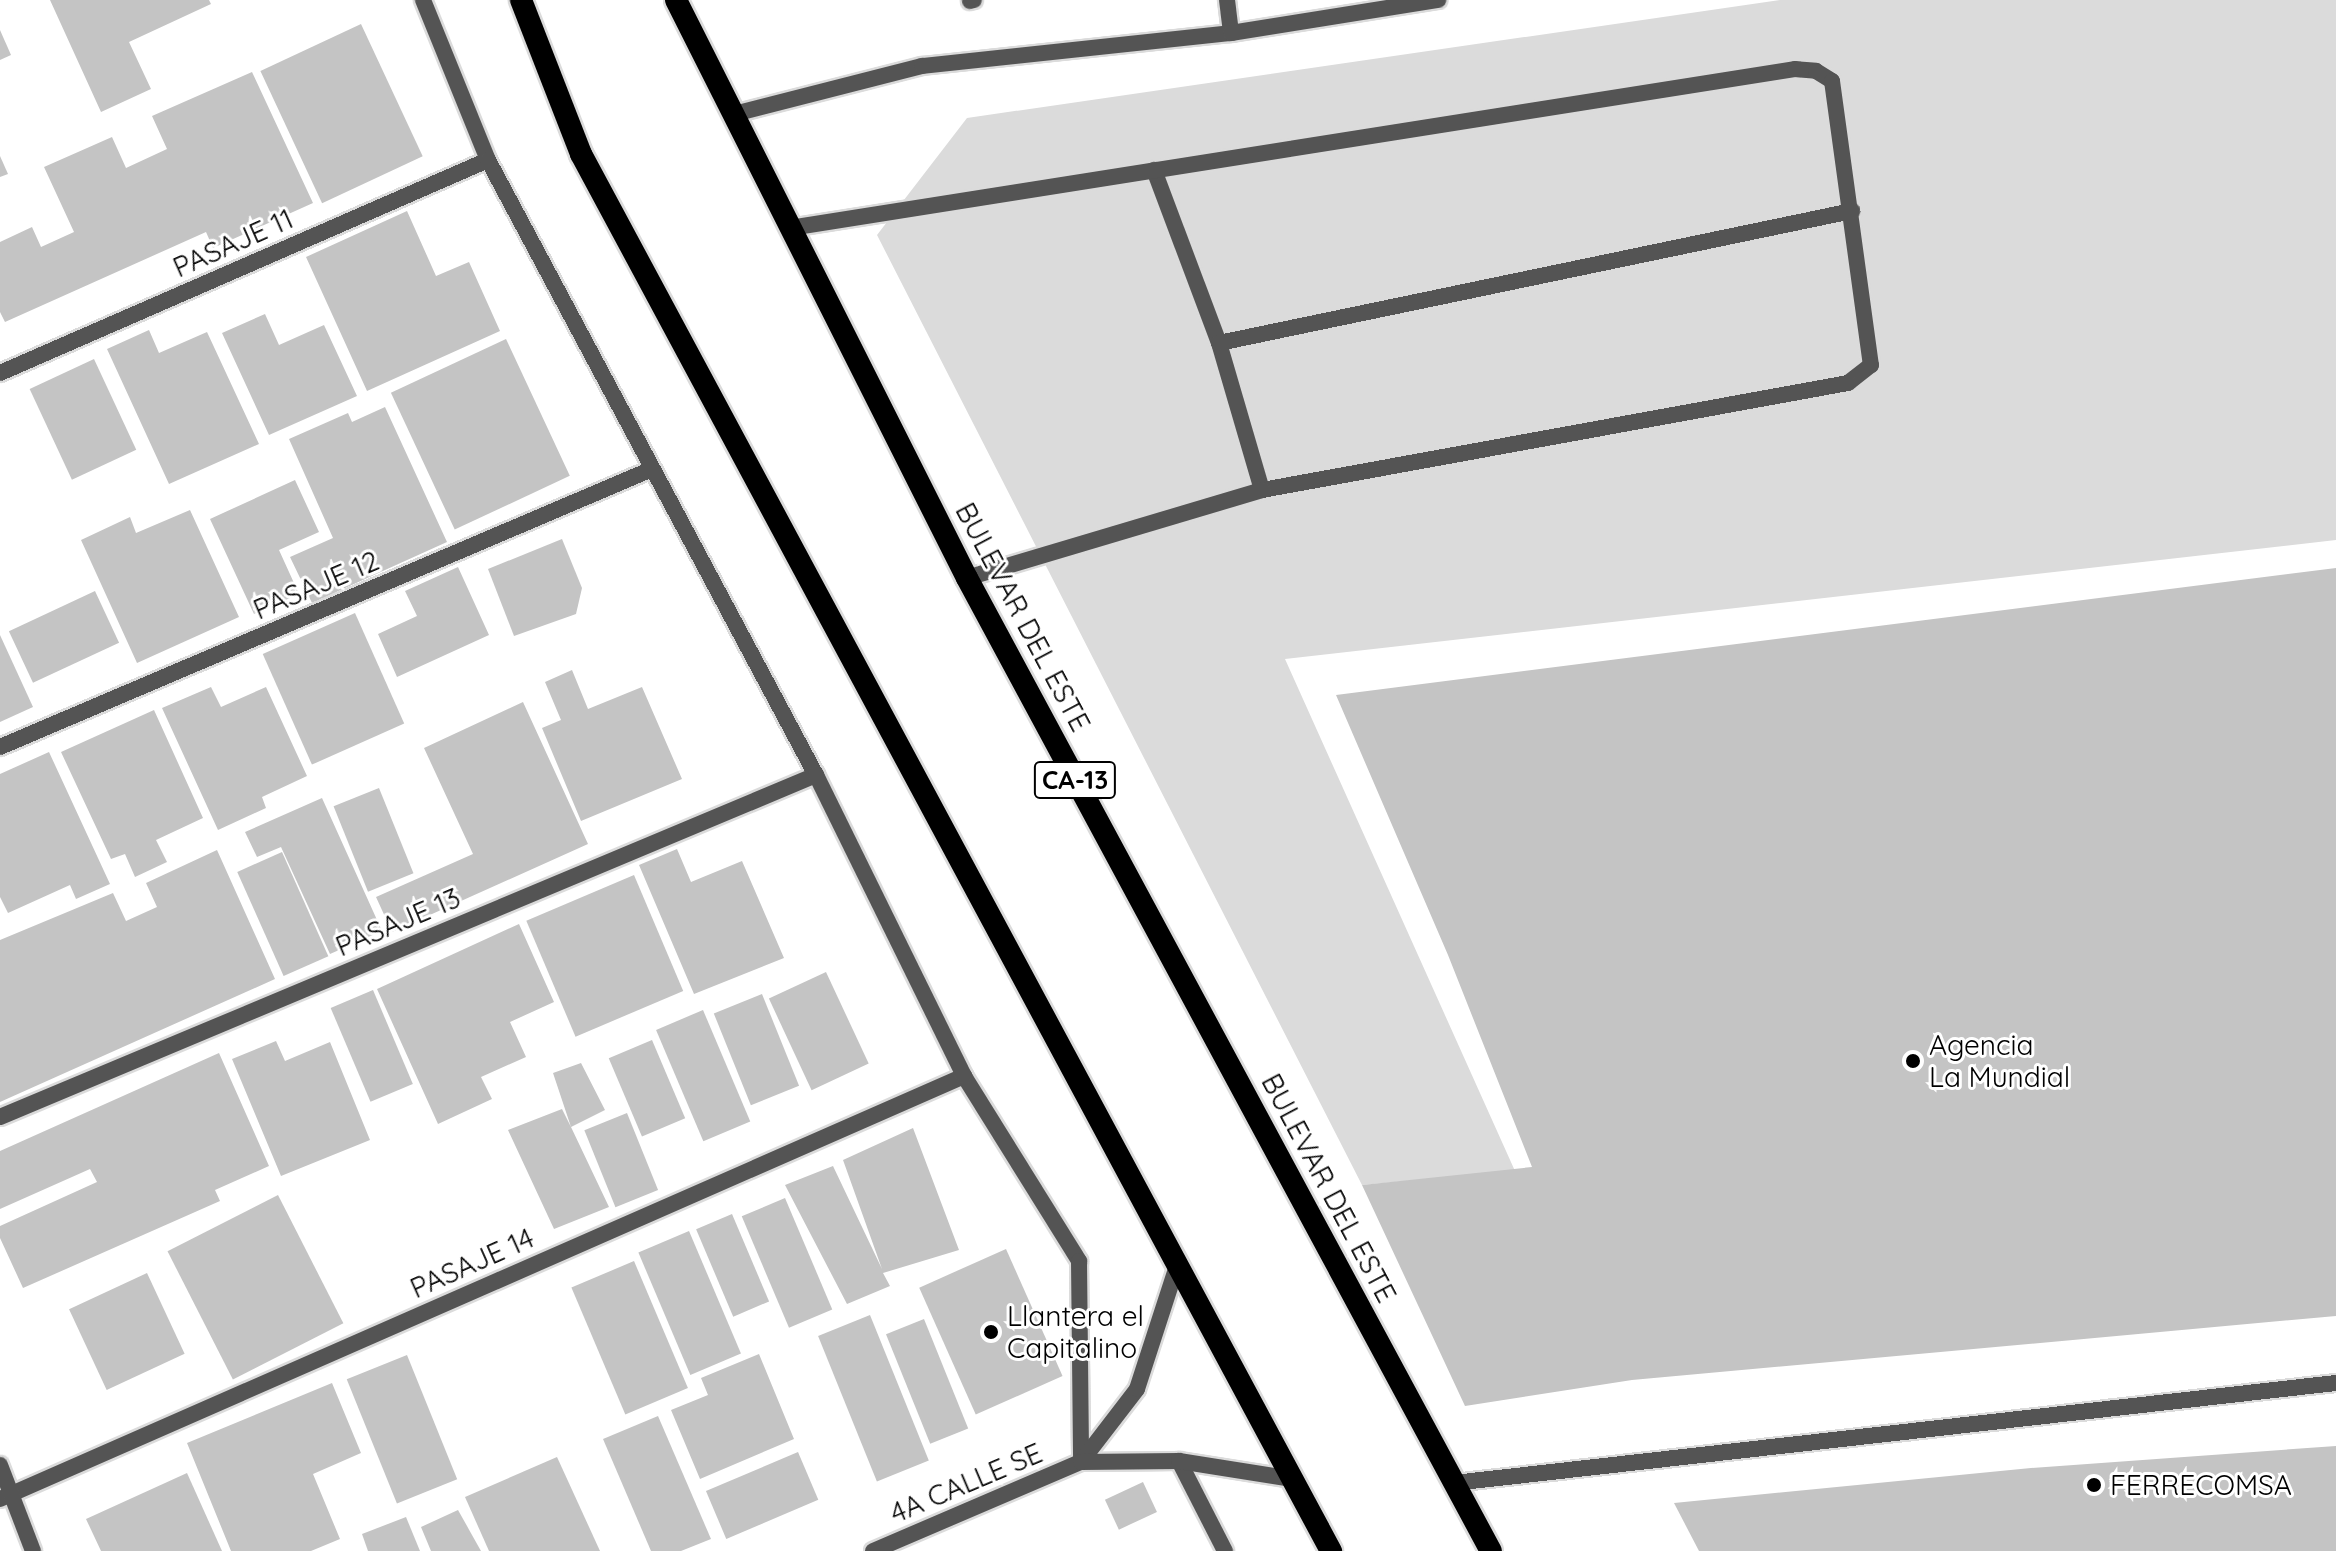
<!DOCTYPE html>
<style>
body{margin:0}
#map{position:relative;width:2336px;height:1551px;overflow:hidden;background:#fff;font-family:Quicksand,sans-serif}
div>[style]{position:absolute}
.green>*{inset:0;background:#dbdbdb}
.building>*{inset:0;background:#c4c4c4;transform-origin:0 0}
.roads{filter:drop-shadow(2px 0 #dbdbdb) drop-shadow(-2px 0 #dbdbdb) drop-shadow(0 2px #dbdbdb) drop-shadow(0 -2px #dbdbdb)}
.service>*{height:16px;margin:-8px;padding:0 8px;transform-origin:8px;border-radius:8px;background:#545454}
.minor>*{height:16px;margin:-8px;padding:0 8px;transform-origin:8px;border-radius:8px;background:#545454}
.tertiary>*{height:16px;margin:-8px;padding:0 8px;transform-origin:8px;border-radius:8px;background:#545454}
.trunk>*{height:22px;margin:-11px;padding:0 11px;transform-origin:11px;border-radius:11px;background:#000}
.dots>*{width:22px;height:22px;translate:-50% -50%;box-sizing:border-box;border:4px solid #fff;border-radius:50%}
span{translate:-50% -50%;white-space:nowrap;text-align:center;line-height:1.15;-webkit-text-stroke:6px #fff;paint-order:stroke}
.shield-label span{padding:2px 6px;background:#fff;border:2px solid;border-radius:6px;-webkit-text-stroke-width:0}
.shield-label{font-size:26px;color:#000;font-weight:700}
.street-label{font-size:28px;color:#000}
.poi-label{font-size:28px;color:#000}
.left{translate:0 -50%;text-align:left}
</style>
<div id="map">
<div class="green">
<div style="clip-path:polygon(1780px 0,2336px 0,2336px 540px,1285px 659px,1515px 1171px,1362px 1185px,877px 235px,967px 118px)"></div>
</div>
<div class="building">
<div style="clip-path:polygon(50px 0,209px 0,211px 4px,129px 42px,151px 89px,101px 112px)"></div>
<div style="left:361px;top:24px;width:146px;height:111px;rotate:65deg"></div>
<div style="clip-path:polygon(0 30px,11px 55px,0 60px)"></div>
<div style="clip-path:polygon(252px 72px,313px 203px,213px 248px,206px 232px,5px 322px,0 312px,0 242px,32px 227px,41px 247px,74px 232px,44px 167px,112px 137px,126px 168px,167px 149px,152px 116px)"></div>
<div style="clip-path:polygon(0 156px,8px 174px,0 177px)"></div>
<div style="clip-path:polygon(407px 211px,436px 276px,469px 262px,500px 331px,367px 391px,306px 257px)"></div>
<div style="clip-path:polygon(265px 314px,279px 345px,324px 325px,357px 396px,269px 435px,222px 333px)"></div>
<div style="clip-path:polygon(149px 330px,159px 353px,207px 332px,259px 444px,169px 484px,107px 349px)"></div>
<div style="left:506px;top:339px;width:151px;height:127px;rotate:65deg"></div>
<div style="left:94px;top:359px;width:100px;height:71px;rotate:65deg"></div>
<div style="clip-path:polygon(385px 407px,447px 542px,312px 603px,290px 557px,333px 538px,289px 439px,348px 413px,352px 422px)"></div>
<div style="clip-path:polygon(295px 480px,319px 532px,279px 550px,299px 594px,254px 614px,210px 519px)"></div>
<div style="clip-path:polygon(190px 510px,239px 617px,137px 663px,81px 540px,130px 517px,136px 533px)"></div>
<div style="clip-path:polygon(562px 539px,582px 588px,576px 614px,514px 636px,488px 569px)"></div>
<div style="clip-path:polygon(458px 567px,489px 635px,397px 677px,378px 634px,417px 616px,405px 591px)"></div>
<div style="clip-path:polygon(2336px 568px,2336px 1316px,1632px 1380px,1465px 1406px,1362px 1185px,1532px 1167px,1448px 955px,1336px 695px)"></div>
<div style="left:95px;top:591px;width:57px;height:95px;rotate:65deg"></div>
<div style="left:355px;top:613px;width:121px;height:101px;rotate:66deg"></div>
<div style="clip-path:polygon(0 635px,33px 707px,0 722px)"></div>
<div style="clip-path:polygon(572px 670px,588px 709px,642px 687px,682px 779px,581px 821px,542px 728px,561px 720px,545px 682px)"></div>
<div style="clip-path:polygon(211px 687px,221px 707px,266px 687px,307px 776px,262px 797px,266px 808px,218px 830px,162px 708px)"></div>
<div style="clip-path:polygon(523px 702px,588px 844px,392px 932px,376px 897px,473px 854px,424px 748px)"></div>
<div style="clip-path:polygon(154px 710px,203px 818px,156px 840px,167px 862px,135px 877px,125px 854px,111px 859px,61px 752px)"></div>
<div style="clip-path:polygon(49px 752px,110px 884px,76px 899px,70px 885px,8px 913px,0 897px,0 774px)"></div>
<div style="left:379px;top:788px;width:92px;height:49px;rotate:68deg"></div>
<div style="clip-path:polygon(322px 798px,382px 931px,330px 954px,281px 847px,257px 857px,245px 832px)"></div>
<div style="clip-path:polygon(677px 849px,691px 882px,742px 861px,784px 958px,694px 994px,639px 865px)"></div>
<div style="clip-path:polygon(217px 850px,275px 979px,0 1102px,0 940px,113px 893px,126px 921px,157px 907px,146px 883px)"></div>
<div style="left:282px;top:852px;width:114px;height:49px;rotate:66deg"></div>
<div style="left:634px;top:875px;width:126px;height:117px;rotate:67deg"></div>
<div style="clip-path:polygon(519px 924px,554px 1002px,510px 1022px,526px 1057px,481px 1077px,492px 1099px,438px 1124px,377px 989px)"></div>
<div style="left:826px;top:972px;width:101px;height:63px;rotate:65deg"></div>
<div style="left:373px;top:990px;width:102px;height:46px;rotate:67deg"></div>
<div style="left:762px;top:994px;width:99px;height:52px;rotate:68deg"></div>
<div style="left:703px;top:1010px;width:121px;height:51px;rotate:67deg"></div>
<div style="left:652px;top:1040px;width:85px;height:47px;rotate:67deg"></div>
<div style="clip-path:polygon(276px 1041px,285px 1061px,330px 1042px,370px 1140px,281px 1176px,232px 1059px)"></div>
<div style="clip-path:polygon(219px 1053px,269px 1166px,215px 1190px,220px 1201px,23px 1288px,0 1238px,0 1226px,97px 1182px,90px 1169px,0 1209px,0 1151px)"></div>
<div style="clip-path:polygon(581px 1063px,605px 1110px,571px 1127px,609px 1207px,554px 1229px,508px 1130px,562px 1109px,571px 1127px,553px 1073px)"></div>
<div style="left:627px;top:1113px;width:83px;height:46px;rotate:68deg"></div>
<div style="clip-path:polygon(913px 1128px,959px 1250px,883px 1273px,890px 1286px,847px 1304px,785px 1185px,833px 1166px,882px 1269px,843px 1160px)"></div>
<div style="left:278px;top:1195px;width:144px;height:124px;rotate:63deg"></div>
<div style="left:785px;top:1198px;width:121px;height:47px;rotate:67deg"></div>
<div style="left:732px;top:1214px;width:95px;height:39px;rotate:67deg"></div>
<div style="left:689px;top:1231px;width:133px;height:55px;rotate:67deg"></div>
<div style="left:1006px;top:1249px;width:139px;height:95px;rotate:66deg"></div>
<div style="left:634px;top:1261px;width:138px;height:68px;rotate:67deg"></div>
<div style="left:147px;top:1273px;width:89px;height:86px;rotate:65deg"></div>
<div style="left:870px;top:1315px;width:157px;height:56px;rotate:68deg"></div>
<div style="left:924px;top:1319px;width:118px;height:41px;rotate:68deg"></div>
<div style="clip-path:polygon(759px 1354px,794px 1439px,700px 1479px,671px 1410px,708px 1395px,701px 1378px)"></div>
<div style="left:407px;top:1355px;width:134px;height:65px;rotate:68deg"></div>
<div style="clip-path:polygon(332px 1383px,361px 1453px,313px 1474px,340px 1539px,311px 1551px,231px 1551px,187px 1443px)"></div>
<div style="clip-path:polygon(658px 1416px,711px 1539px,681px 1551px,651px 1551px,603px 1439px)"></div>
<div style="clip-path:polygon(2336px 1446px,2336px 1551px,1699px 1551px,1674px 1503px,2031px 1468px)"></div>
<div style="left:798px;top:1452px;width:52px;height:100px;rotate:67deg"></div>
<div style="clip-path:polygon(557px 1457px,600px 1551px,489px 1551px,465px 1497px)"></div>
<div style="clip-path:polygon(187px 1473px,222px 1551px,101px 1551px,86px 1519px)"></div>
<div style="left:1143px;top:1482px;width:33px;height:42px;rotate:65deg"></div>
<div style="clip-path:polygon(458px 1510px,481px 1551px,431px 1551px,421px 1527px)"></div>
<div style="clip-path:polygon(406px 1517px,420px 1551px,368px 1551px,362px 1534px)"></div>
</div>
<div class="roads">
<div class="service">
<div style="left:1227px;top:0;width:33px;rotate:83deg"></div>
<div style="left:970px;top:1px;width:4px;rotate:-14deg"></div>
<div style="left:734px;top:114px;width:194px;rotate:-14.3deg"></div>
<div style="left:922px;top:66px;width:311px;rotate:-6.1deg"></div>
<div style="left:1231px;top:33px;width:210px;rotate:-9.1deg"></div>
<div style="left:1154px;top:170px;width:185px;rotate:69.4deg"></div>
<div style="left:1219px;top:343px;width:153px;rotate:73.7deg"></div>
<div style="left:790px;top:228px;width:1017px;rotate:-8.99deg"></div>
<div style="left:1795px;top:69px;width:21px;rotate:5deg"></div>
<div style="left:1816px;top:71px;width:19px;rotate:32deg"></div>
<div style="left:1832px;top:81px;width:287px;rotate:82.2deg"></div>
<div style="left:1871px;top:365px;width:29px;rotate:142deg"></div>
<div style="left:1848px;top:383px;width:596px;rotate:169.65deg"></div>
<div style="left:1262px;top:490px;width:308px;rotate:163.4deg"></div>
<div style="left:1219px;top:343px;width:647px;rotate:-11.78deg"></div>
<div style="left:0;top:373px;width:532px;rotate:-23.58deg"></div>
<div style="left:0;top:747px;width:709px;rotate:-23.09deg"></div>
<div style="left:0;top:1117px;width:885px;rotate:-22.74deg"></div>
<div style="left:1179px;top:1461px;width:101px;rotate:62.9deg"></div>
<div style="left:0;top:1499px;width:1053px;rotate:-23.69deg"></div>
<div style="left:964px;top:1076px;width:218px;rotate:58.1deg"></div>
<div style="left:1079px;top:1261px;width:201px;rotate:89.4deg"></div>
</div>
<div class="minor">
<div style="left:423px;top:0;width:173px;rotate:67.9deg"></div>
<div style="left:488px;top:160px;width:697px;rotate:61.93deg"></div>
<div style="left:816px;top:775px;width:335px;rotate:63.8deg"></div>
<div style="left:0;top:1465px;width:92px;rotate:69deg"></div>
<div style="left:1454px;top:1483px;width:888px;rotate:-6.47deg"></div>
</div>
<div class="tertiary">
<div style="left:1081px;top:1462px;width:92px;rotate:-52.5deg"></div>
<div style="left:1137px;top:1389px;width:133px;rotate:-72deg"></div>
<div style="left:873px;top:1551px;width:226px;rotate:-23.2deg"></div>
<div style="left:1081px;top:1462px;width:98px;rotate:-0.6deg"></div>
<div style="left:1179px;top:1461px;width:115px;rotate:9deg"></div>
</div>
<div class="trunk">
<div style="left:521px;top:0;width:165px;rotate:68.7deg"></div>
<div style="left:581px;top:154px;width:1586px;rotate:61.77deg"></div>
<div style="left:676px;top:0;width:647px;rotate:63.28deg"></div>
<div style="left:967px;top:578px;width:1105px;rotate:61.7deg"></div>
</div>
</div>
<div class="dots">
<div style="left:1913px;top:1061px;background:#000"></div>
<div style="left:991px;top:1332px;background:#000"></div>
<div style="left:2094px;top:1485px;background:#000"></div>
</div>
<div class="shield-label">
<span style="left:1075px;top:780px">CA-13</span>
</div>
<div class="street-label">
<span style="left:233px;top:243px;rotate:-24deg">PASAJE 11</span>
<span style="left:316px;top:585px;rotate:-23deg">PASAJE 12</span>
<span style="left:1023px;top:617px;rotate:62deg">BULEVAR DEL ESTE</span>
<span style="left:398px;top:922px;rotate:-23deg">PASAJE 13</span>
<span style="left:1329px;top:1188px;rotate:62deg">BULEVAR DEL ESTE</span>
<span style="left:472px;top:1263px;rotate:-24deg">PASAJE 14</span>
<span style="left:966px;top:1483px;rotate:-23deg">4A CALLE SE</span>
</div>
<div class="poi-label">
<span class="left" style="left:1929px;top:1061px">Agencia<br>La Mundial</span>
<span class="left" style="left:1007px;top:1332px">Llantera el<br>Capitalino</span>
<span class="left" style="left:2110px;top:1485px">FERRECOMSA</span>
</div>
</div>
